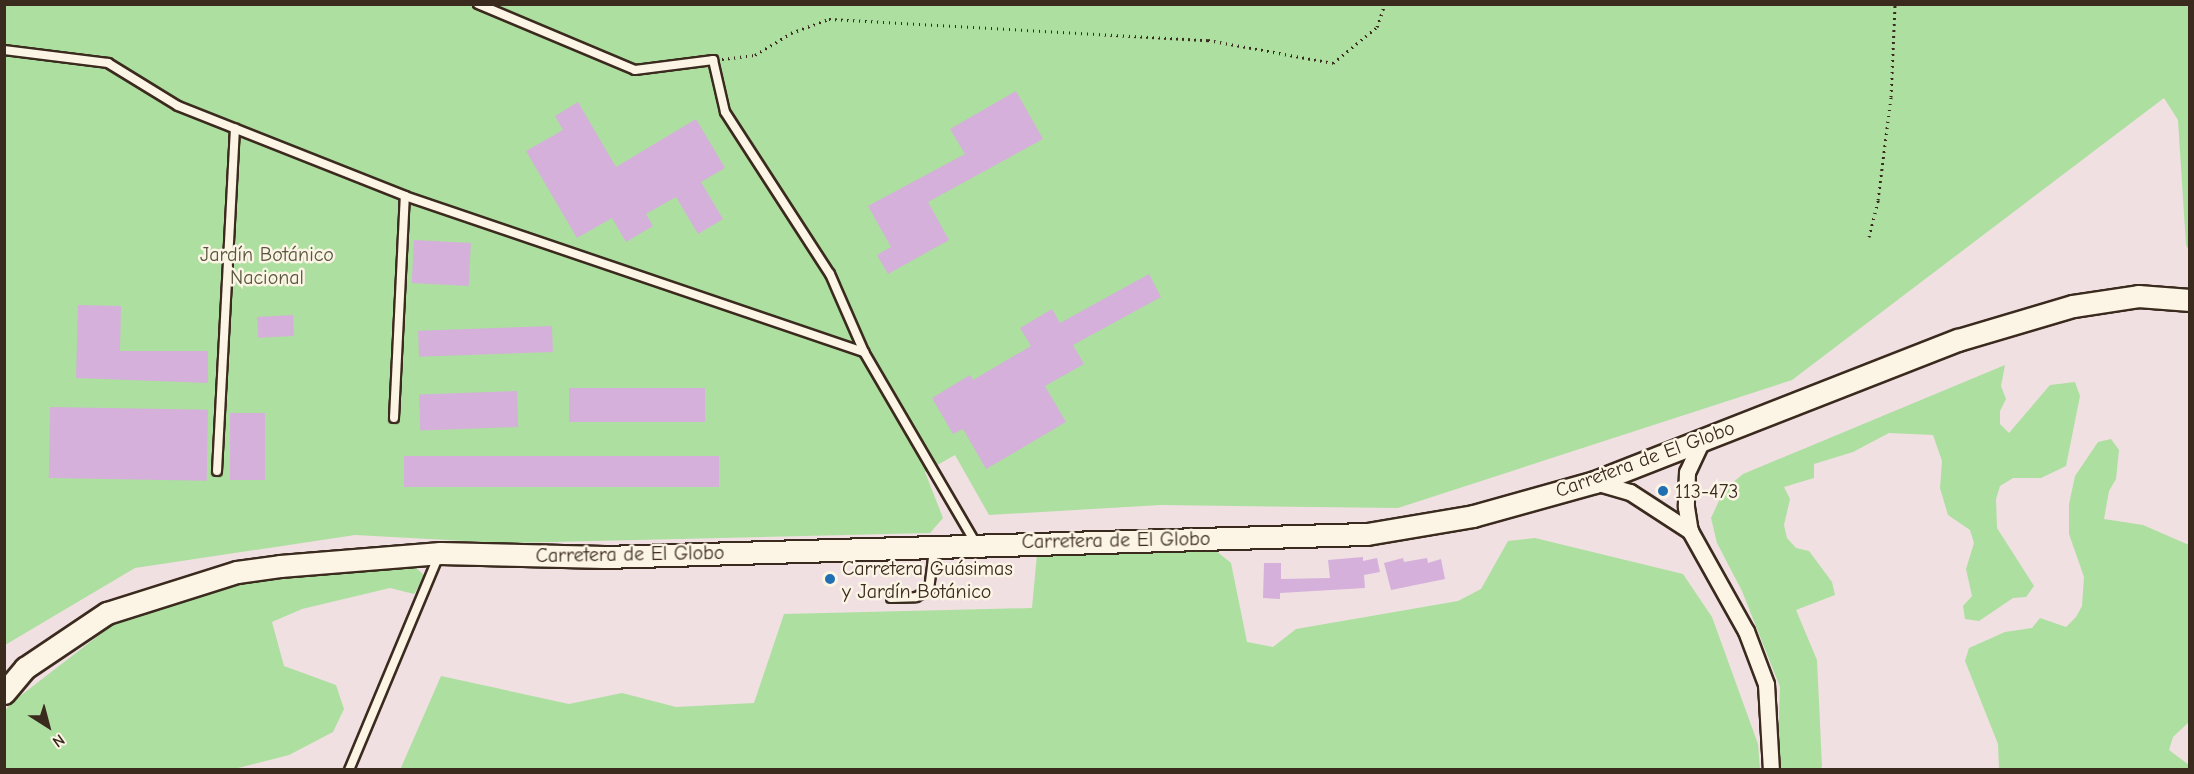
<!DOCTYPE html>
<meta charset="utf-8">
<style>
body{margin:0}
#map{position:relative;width:2194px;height:774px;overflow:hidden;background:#f0e0e2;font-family:"Comic Neue",sans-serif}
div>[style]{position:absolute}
.green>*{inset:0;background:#addfa0}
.building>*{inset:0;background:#d5b0da;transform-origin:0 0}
.path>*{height:3px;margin-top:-1.5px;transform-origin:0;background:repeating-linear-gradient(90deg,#3b2a1e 0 1.5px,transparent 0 6px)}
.roads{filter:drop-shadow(2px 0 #3b2a1e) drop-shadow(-2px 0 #3b2a1e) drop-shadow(0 2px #3b2a1e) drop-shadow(0 -2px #3b2a1e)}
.lane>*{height:8px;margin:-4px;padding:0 4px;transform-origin:4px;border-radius:4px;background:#fcf5e5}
.street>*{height:15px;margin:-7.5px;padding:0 7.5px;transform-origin:7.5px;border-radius:7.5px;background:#fcf5e5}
.secondary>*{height:21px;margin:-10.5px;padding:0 10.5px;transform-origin:10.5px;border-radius:10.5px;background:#fcf5e5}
.dots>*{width:16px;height:16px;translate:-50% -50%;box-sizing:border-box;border:3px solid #fcf5e5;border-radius:50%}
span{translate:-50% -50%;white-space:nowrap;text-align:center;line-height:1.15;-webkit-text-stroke:5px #fcf5e5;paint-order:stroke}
.park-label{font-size:20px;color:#58573e}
.street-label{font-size:20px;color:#3b2a1e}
.poi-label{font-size:20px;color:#3b2a1e}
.left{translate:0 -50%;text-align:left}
.frame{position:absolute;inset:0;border:6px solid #3b2a1e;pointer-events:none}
.north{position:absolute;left:18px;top:696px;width:60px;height:60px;-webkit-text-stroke:4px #fcf5e5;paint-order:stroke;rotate:144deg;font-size:16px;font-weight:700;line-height:24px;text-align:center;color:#3b2a1e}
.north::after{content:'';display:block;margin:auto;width:21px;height:27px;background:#3b2a1e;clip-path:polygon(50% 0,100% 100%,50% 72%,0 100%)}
</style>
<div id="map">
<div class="green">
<div style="clip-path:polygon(4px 5px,2189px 5px,2189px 251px,2186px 245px,2178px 120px,2164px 98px,1792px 380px,1398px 508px,1161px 505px,989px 515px,955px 455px,925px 472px,943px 518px,930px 533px,503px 543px,355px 535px,135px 568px,5px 645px)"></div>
<div style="clip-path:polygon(2005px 365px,2001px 386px,2006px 399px,2000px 411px,2000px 424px,2009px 433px,2050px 385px,2075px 382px,2080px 396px,2066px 466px,2041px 478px,2013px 478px,2000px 486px,1996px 499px,1997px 528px,2034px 586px,2026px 597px,2013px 598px,1979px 621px,1965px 619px,1963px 606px,1972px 596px,1966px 569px,1974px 543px,1970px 530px,1948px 515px,1940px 488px,1942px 461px,1933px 435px,1889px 433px,1853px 452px,1814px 464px,1814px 478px,1784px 487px,1790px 499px,1784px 525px,1787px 538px,1796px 548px,1809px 551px,1832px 582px,1835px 595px,1796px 610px,1817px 660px,1822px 766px,1821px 769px,1777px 769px,1780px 687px,1742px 591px,1717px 543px,1711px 518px,1724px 490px,1743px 474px)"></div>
<div style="clip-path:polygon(2111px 439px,2119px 450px,2116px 479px,2109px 491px,2104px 519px,2143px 525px,2189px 545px,2189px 722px,2173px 737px,2169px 750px,2189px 765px,2189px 769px,1999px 769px,1998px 744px,1965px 661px,1969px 648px,2005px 632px,2032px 628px,2040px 618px,2066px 627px,2076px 617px,2082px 606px,2084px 577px,2069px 534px,2069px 504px,2075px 476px,2098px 442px)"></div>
<div style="clip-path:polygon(1535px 538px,1683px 574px,1712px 617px,1758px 744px,1760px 769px,400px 770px,441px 676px,569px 704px,622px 693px,676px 707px,754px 703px,784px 614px,1032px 608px,1037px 554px,1215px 550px,1231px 563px,1247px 642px,1273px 647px,1296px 629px,1458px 601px,1481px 589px,1508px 541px)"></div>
<div style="clip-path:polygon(414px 566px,425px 576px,414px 594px,390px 588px,302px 609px,272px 622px,284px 666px,336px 685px,344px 709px,333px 732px,289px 755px,234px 769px,5px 769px,4px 712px,11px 703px,120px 619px,239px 577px,293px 577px)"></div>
</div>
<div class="building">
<div style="clip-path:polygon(1016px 91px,1043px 139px,928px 202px,949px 240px,888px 274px,877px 255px,891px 247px,868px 206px,965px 154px,950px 129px)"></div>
<div style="clip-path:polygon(578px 102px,616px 167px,696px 119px,725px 168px,701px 182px,723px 219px,698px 234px,676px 197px,646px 214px,653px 226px,626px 242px,612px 218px,577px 238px,526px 151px,563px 130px,555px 116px)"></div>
<div style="left:414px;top:240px;width:57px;height:43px;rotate:3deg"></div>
<div style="clip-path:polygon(1149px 274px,1161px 297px,1073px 345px,1084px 364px,1045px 386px,1066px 422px,986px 469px,963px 429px,953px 434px,932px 398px,970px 375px,973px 380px,1031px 346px,1020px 328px,1052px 309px,1060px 323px)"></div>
<div style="clip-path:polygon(78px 305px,121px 306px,120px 351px,208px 351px,208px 383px,76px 378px)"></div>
<div style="left:293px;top:315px;width:21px;height:36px;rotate:87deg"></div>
<div style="left:552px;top:326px;width:26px;height:134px;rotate:88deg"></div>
<div style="left:705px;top:388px;width:34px;height:136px;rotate:90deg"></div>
<div style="left:517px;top:391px;width:36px;height:98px;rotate:88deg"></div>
<div style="left:50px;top:407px;width:158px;height:71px;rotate:1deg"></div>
<div style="left:230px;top:413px;width:35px;height:67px"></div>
<div style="left:719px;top:456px;width:31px;height:315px;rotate:90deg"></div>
<div style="clip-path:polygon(1363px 557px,1363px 561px,1377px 558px,1380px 572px,1364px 575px,1365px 588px,1280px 593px,1280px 599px,1263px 598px,1264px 563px,1281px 563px,1281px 579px,1330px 578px,1328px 560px)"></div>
<div style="clip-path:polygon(1403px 558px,1404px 562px,1427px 558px,1428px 563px,1441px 559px,1445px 579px,1391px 590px,1384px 563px)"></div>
</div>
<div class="path">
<div style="left:722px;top:59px;width:33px;rotate:-7deg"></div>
<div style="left:755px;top:55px;width:42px;rotate:-31.4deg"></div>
<div style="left:791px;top:33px;width:40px;rotate:-20.2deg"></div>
<div style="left:829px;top:19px;width:380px;rotate:3.2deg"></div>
<div style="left:1208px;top:40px;width:127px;rotate:10.4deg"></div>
<div style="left:1333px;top:63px;width:57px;rotate:-39.3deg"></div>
<div style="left:1377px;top:27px;width:24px;rotate:-71deg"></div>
<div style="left:1869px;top:237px;width:38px;rotate:-76deg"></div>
<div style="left:1878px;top:200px;width:104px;rotate:-82.8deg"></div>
<div style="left:1891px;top:97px;width:93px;rotate:-87.5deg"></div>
</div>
<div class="roads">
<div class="lane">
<div style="left:478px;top:4px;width:170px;rotate:22.8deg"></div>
<div style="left:635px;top:70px;width:79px;rotate:-7.3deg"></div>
<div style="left:713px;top:60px;width:53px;rotate:77deg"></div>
<div style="left:725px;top:112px;width:193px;rotate:57.1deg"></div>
<div style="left:830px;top:274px;width:85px;rotate:66.4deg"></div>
<div style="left:864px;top:352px;width:220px;rotate:59.7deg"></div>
<div style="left:4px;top:50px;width:105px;rotate:7.1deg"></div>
<div style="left:108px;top:63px;width:82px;rotate:31.6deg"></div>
<div style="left:178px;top:106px;width:244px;rotate:21.6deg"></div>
<div style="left:405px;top:196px;width:485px;rotate:18.8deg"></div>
<div style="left:394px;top:418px;width:222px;rotate:-87.2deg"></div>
<div style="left:217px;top:471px;width:343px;rotate:-87deg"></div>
<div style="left:891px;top:598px;width:25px;rotate:-2deg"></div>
<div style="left:916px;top:597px;width:15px;rotate:-28deg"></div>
<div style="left:929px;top:590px;width:40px;rotate:-82.9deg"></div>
<div style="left:349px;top:770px;width:233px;rotate:-67.3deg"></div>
</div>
<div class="street">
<div style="left:1703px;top:438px;width:38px;rotate:115deg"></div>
<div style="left:1687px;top:472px;width:35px;rotate:92deg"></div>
<div style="left:1686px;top:507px;width:24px;rotate:81deg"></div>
<div style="left:1690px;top:531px;width:115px;rotate:60.8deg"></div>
<div style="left:1746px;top:631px;width:57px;rotate:69.3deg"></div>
<div style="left:1766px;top:684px;width:86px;rotate:86.7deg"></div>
<div style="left:1595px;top:482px;width:36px;rotate:16deg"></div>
<div style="left:1630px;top:492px;width:72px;rotate:33deg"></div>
</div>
<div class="secondary">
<div style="left:4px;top:693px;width:33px;rotate:-50deg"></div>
<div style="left:25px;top:668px;width:99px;rotate:-33.9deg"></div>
<div style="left:107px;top:613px;width:136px;rotate:-17.5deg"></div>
<div style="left:237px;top:572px;width:43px;rotate:-7.9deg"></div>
<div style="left:280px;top:566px;width:161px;rotate:-4.6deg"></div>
<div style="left:440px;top:553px;width:164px;rotate:1.4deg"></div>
<div style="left:604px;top:557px;width:763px;rotate:-1.73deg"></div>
<div style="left:1367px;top:534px;width:108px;rotate:-9.6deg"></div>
<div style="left:1473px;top:516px;width:127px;rotate:-15.6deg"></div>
<div style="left:1595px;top:482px;width:390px;rotate:-21.4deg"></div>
<div style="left:1958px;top:340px;width:120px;rotate:-16.5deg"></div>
<div style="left:2073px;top:306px;width:66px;rotate:-8.7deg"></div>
<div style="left:2138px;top:296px;width:52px;rotate:4.4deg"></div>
</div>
</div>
<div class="dots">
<div style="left:1663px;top:491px;background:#1f6fb2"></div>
<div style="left:830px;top:579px;background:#1f6fb2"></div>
</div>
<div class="park-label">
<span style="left:267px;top:266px">Jardín Botánico<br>Nacional</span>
</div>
<div class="street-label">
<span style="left:1645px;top:459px;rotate:-20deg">Carretera de El Globo</span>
<span style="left:1116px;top:540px;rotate:-1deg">Carretera de El Globo</span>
<span style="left:630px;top:554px;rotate:-1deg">Carretera de El Globo</span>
</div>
<div class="poi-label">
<span class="left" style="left:1675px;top:491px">113-473</span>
<span class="left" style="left:842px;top:580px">Carretera Guásimas<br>y Jardín Botánico</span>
</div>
<div class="frame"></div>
<div class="north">N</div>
</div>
